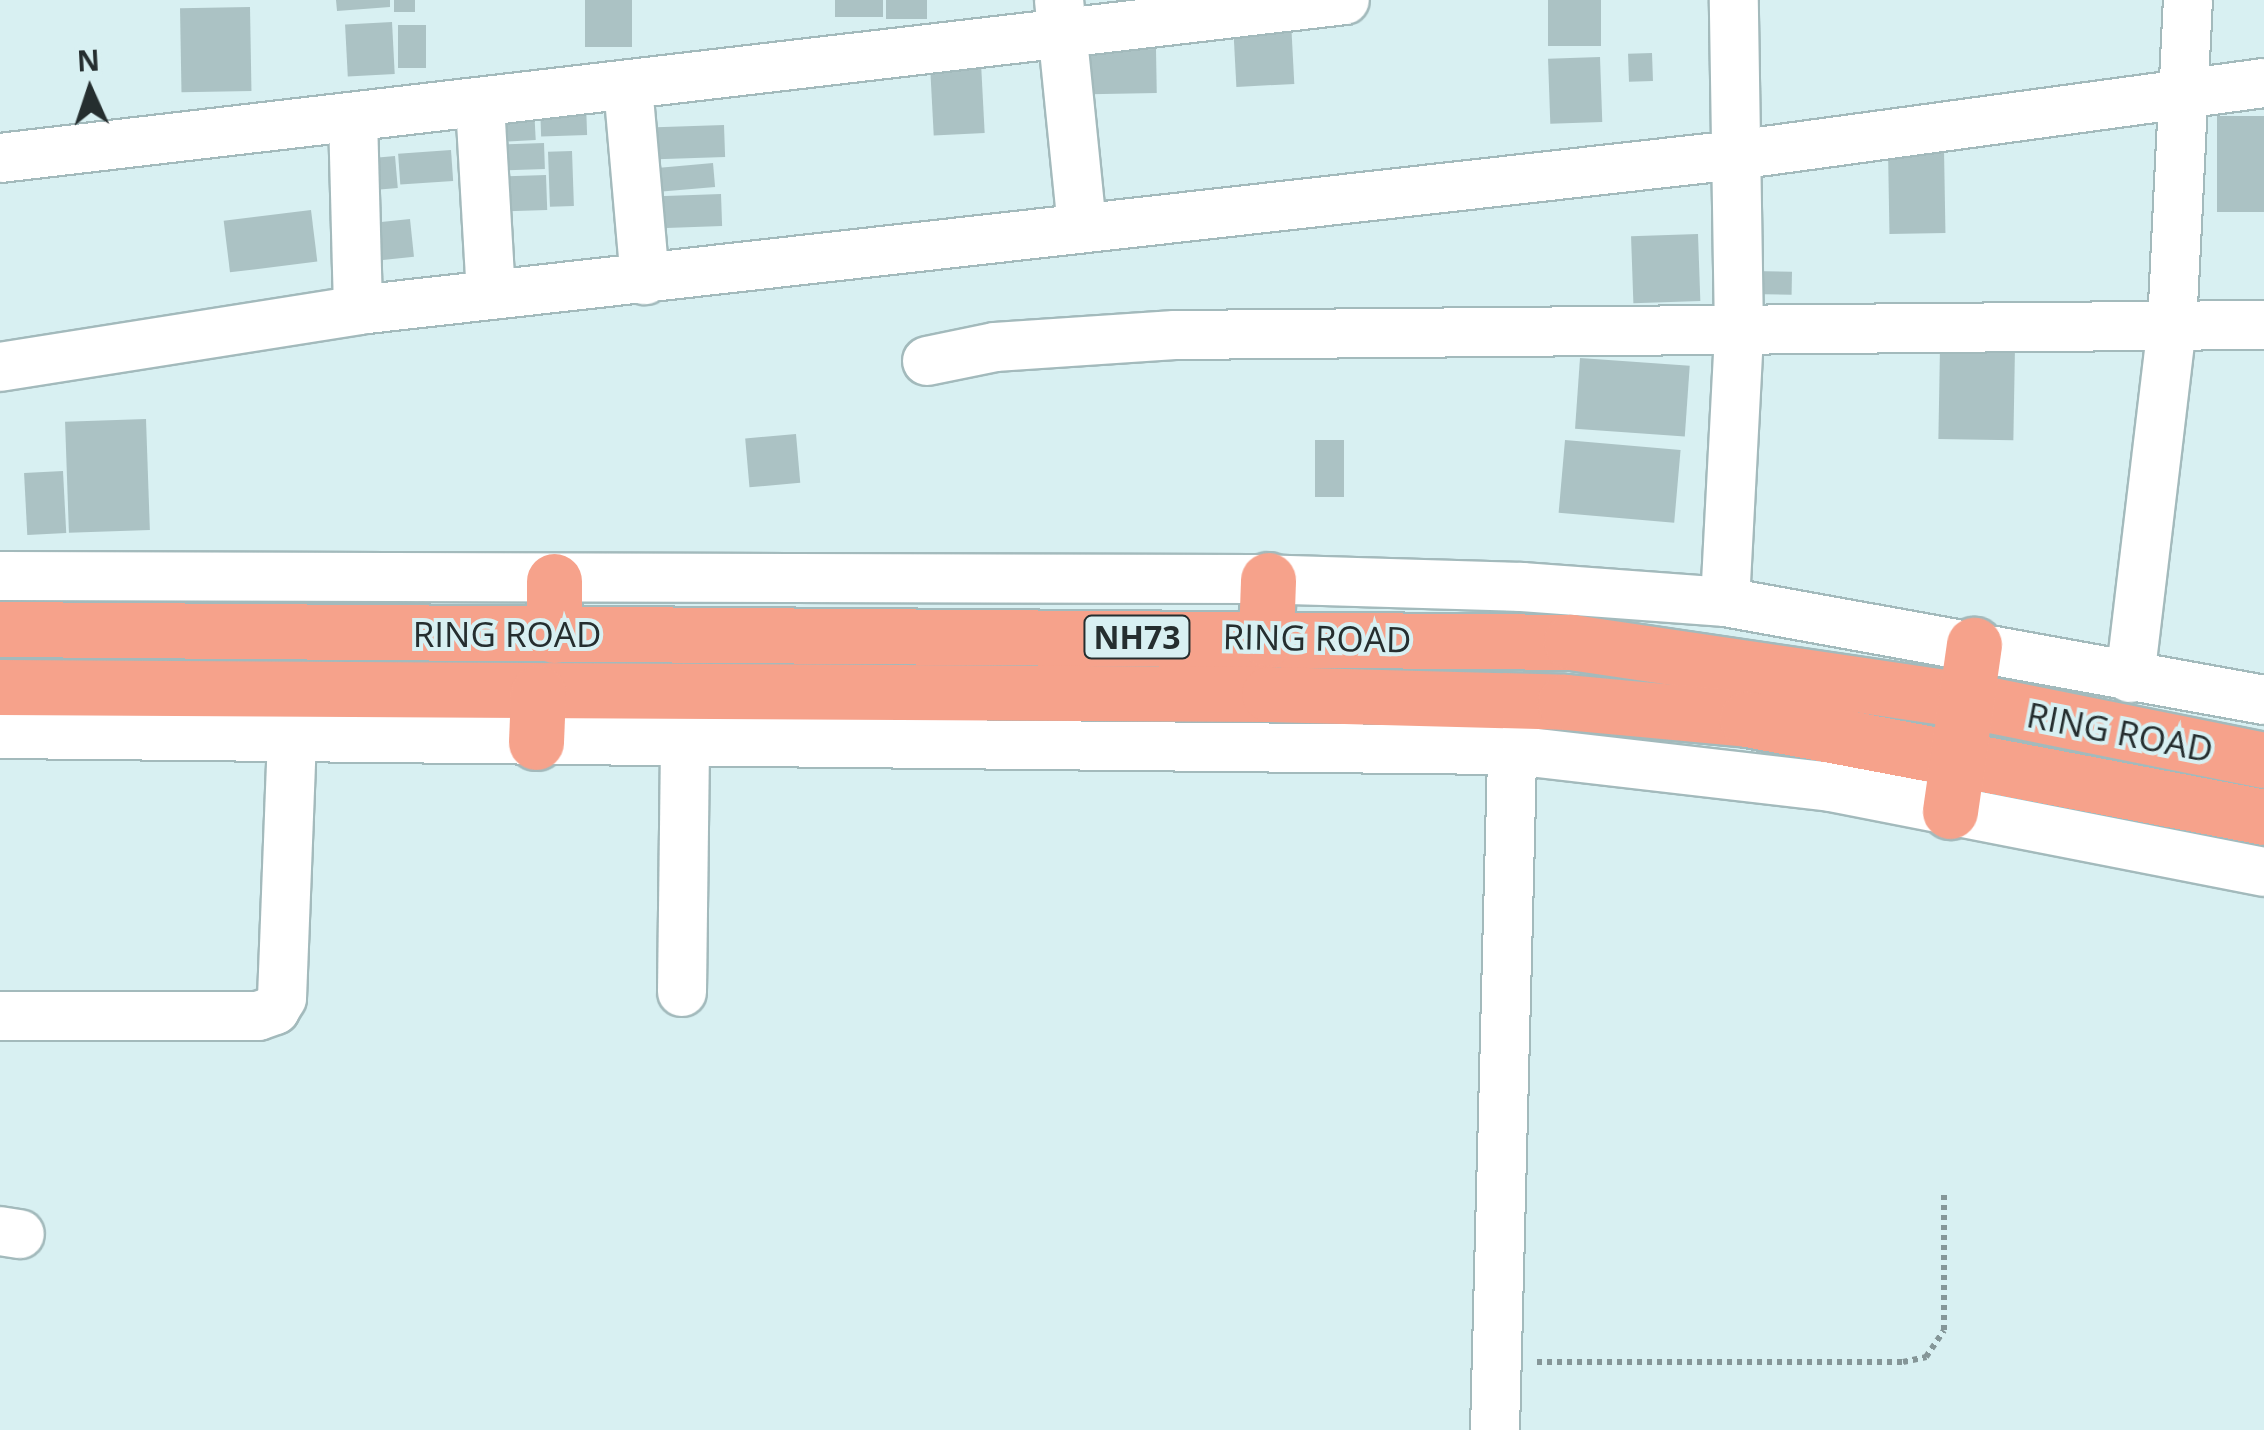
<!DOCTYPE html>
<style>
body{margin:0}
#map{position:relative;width:2264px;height:1430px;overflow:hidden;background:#d8f0f2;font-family:"Open Sans",sans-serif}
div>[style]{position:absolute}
.building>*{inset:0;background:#abc2c4;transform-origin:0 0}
.path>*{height:6px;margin-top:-3px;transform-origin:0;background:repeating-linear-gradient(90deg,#859698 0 5px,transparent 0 10px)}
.roads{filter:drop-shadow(2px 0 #a3babc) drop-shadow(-2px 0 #a3babc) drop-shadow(0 2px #a3babc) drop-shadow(0 -2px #a3babc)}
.minor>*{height:48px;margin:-24px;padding:0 24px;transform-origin:24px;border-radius:24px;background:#fff}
.highway>*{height:55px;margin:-27.5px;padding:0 27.5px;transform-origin:27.5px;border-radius:27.5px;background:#f6a28b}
span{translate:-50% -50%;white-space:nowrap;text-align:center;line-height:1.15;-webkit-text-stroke:8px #d8f0f2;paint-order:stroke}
.shield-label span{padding:2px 8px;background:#d8f0f2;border:2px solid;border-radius:8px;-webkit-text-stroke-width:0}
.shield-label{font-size:32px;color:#252e2f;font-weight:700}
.street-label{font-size:35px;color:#252e2f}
.north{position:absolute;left:40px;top:40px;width:100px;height:100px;-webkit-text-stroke:8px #d8f0f2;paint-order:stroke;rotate:357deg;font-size:28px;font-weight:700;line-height:40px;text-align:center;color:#252e2f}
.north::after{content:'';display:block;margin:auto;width:35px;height:45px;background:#252e2f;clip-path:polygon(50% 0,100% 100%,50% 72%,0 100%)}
</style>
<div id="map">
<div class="building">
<div style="clip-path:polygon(336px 0,390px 0,390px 7px,337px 11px)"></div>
<div style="left:394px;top:0;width:21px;height:12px"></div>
<div style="left:585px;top:0;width:47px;height:47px"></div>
<div style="left:835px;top:0;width:48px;height:17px"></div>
<div style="left:886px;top:0;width:41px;height:19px"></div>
<div style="left:1548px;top:0;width:53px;height:46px"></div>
<div style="left:250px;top:7px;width:84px;height:70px;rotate:89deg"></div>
<div style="left:1291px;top:21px;width:63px;height:58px;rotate:87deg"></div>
<div style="left:392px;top:22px;width:52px;height:47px;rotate:87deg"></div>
<div style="left:426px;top:25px;width:43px;height:28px;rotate:90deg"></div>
<div style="left:1156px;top:49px;width:44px;height:67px;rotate:89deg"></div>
<div style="left:1652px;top:53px;width:28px;height:24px;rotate:88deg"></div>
<div style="left:1600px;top:57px;width:65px;height:52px;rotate:88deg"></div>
<div style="left:981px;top:63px;width:70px;height:51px;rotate:87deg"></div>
<div style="left:586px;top:103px;width:32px;height:46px;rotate:88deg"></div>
<div style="left:534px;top:107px;width:33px;height:46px;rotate:87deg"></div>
<div style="left:2217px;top:116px;width:47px;height:96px"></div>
<div style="left:724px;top:125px;width:32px;height:68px;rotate:88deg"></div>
<div style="left:544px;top:143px;width:26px;height:58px;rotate:88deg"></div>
<div style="left:1944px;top:149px;width:84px;height:56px;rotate:89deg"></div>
<div style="left:451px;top:150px;width:31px;height:53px;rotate:86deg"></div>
<div style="left:572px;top:151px;width:55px;height:24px;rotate:88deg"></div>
<div style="left:395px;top:156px;width:32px;height:36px;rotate:85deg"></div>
<div style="left:713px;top:163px;width:24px;height:59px;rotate:85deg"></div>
<div style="left:546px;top:175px;width:35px;height:57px;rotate:88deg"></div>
<div style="left:721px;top:194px;width:32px;height:70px;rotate:88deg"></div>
<div style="left:311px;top:210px;width:52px;height:88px;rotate:83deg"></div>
<div style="left:410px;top:219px;width:38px;height:53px;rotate:84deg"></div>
<div style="left:1698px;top:234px;width:67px;height:67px;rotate:88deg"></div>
<div style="left:1750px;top:271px;width:42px;height:23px;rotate:1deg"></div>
<div style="left:1940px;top:346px;width:75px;height:93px;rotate:1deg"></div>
<div style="left:1580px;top:358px;width:110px;height:71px;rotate:4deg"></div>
<div style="left:146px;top:419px;width:111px;height:81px;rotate:88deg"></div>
<div style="left:796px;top:434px;width:49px;height:51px;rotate:85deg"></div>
<div style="left:1315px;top:440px;width:29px;height:57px"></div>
<div style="left:1565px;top:440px;width:116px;height:73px;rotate:5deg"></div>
<div style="left:63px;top:471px;width:62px;height:39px;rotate:87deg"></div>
</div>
<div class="path">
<div style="left:1537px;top:1362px;width:366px"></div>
<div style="left:1903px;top:1362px;width:24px;rotate:-12deg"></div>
<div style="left:1926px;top:1357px;width:32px;rotate:-56deg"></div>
<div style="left:1944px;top:1330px;width:137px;rotate:-90deg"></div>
</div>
<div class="roads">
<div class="minor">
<div style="left:1059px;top:0;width:228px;rotate:84.2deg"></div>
<div style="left:628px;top:86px;width:195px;rotate:85deg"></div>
<div style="left:480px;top:104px;width:191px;rotate:86.7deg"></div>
<div style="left:353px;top:117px;width:193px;rotate:88.5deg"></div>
<div style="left:0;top:158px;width:1354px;rotate:-6.7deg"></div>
<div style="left:927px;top:361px;width:69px;rotate:-11.6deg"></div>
<div style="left:995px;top:347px;width:180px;rotate:-3.8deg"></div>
<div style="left:1175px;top:335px;width:1089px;rotate:-0.53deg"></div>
<div style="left:0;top:367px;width:363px;rotate:-9deg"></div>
<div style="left:358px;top:310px;width:1387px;rotate:-6.42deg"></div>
<div style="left:1736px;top:155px;width:533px;rotate:-7.77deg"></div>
<div style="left:0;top:576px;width:1256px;rotate:0.14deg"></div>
<div style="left:1256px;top:579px;width:266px;rotate:1.7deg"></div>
<div style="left:1522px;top:587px;width:204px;rotate:4.2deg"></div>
<div style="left:1725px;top:602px;width:548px;rotate:10.3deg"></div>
<div style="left:1725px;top:602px;width:269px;rotate:-87deg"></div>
<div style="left:1739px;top:333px;width:333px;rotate:-90.9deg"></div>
<div style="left:2130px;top:678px;width:354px;rotate:-83.2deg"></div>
<div style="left:2172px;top:326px;width:326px;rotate:-87.2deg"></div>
<div style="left:0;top:734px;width:1512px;rotate:0.61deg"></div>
<div style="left:1512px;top:750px;width:321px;rotate:6.6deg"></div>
<div style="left:1831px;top:787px;width:441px;rotate:11.1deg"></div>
<div style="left:682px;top:992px;width:249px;rotate:-89.3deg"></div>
<div style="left:0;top:1016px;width:258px"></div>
<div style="left:258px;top:1016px;width:18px;rotate:-19deg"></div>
<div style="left:275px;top:1010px;width:14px;rotate:-60deg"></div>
<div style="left:282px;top:998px;width:258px;rotate:-87.8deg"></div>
<div style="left:0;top:1231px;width:20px;rotate:9deg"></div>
<div style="left:1495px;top:1430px;width:711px;rotate:-88.55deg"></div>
</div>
<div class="highway">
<div style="left:554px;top:581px;width:54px;rotate:90deg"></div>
<div style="left:0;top:629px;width:1571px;rotate:0.47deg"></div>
<div style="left:1571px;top:642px;width:399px;rotate:8.4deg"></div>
<div style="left:1966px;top:700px;width:304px;rotate:11.4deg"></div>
<div style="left:1266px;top:638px;width:58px;rotate:-88deg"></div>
<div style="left:0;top:687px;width:1269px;rotate:0.32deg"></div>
<div style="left:1269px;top:694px;width:296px;rotate:1.5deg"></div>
<div style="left:1565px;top:702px;width:183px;rotate:5.3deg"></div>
<div style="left:1747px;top:719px;width:526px;rotate:10.73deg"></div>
<div style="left:536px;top:742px;width:49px;rotate:-87.7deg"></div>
<div style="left:1950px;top:811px;width:168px;rotate:-81.8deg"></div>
</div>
</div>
<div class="shield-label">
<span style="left:1137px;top:637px">NH73</span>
</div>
<div class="street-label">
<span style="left:507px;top:634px">RING ROAD</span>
<span style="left:1317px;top:638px;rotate:1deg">RING ROAD</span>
<span style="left:2120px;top:732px;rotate:11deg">RING ROAD</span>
</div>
<div class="north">N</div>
</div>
